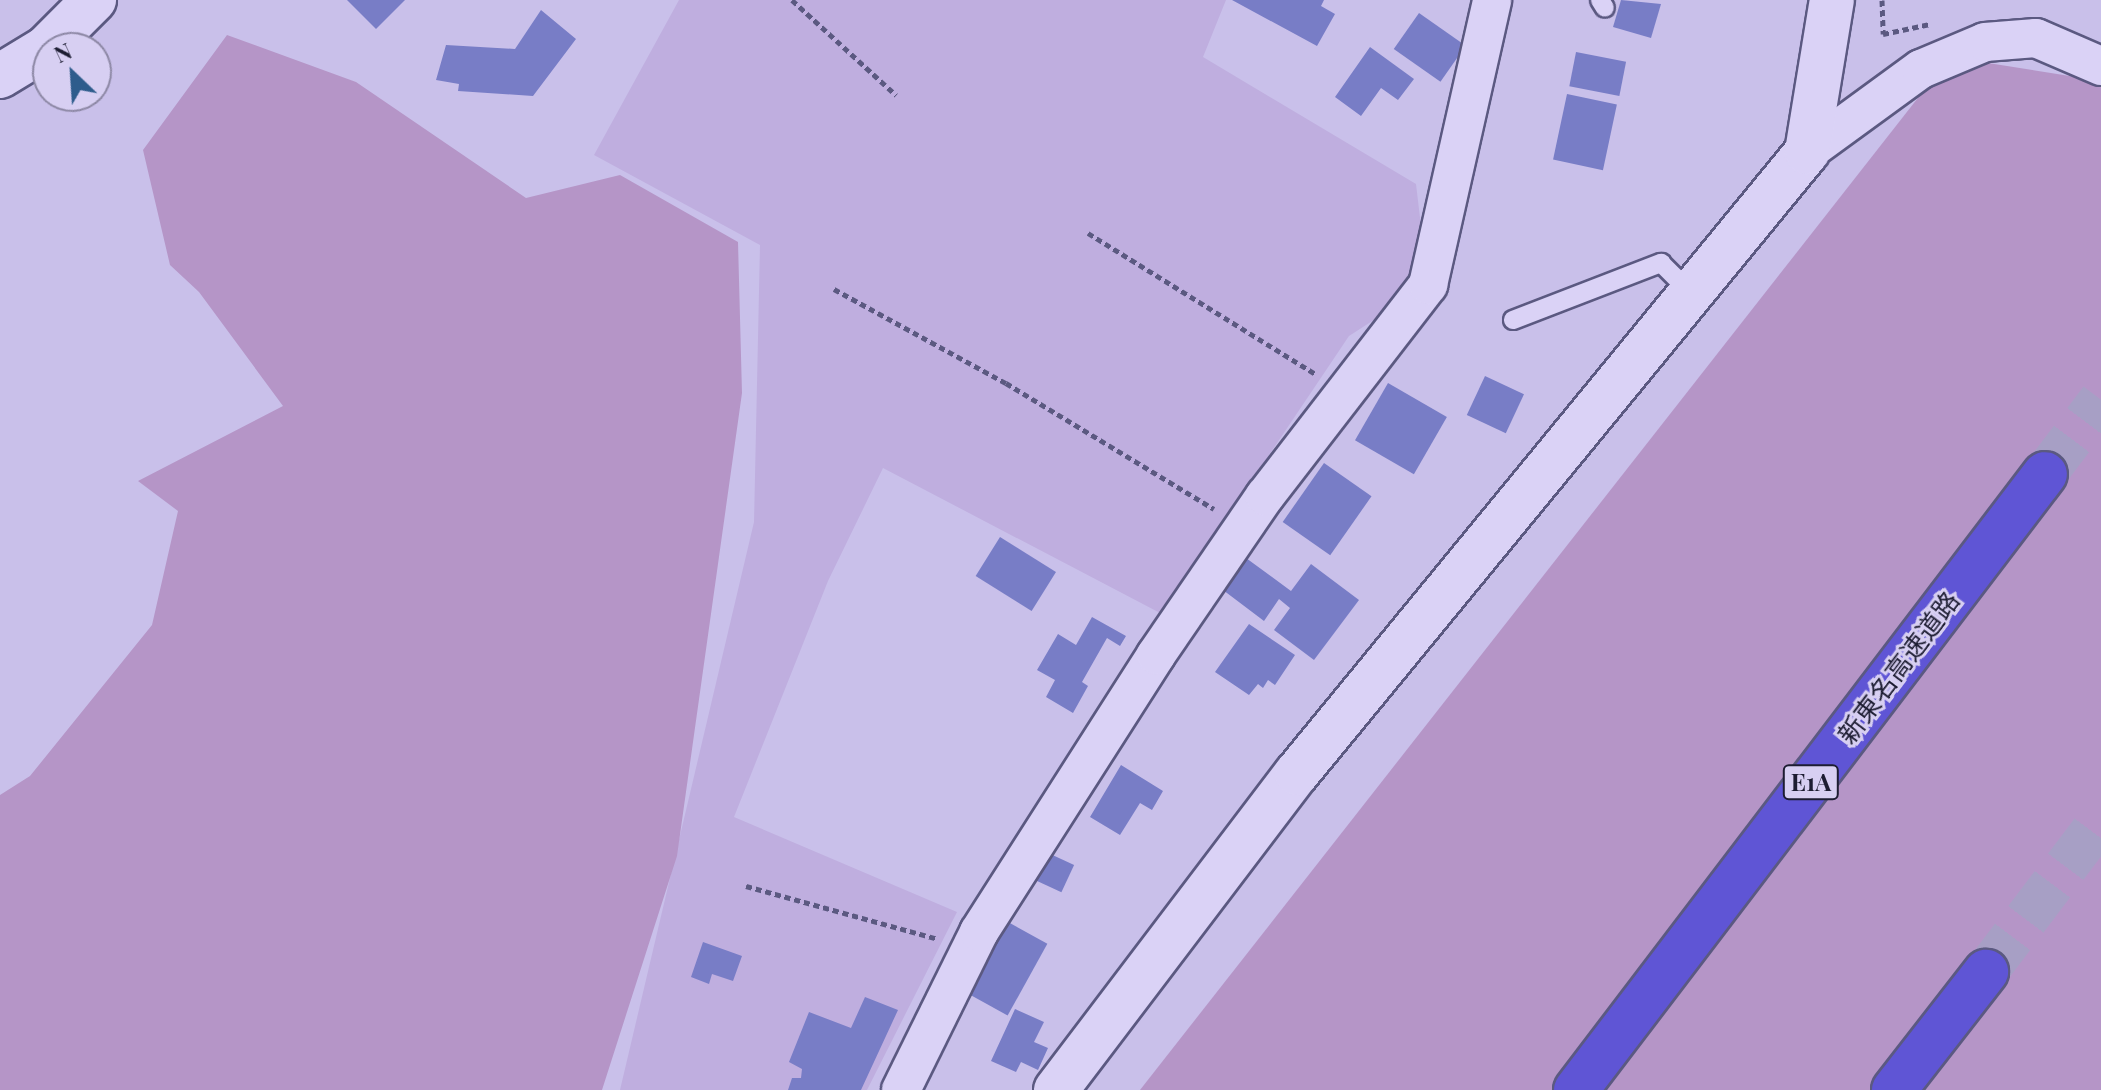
<!DOCTYPE html>
<meta charset="utf-8">
<style>
body{margin:0}
#map{position:relative;width:2101px;height:1090px;overflow:hidden;background:#c9c0ea;font-family:"Playfair Display","Noto Sans JP",serif}
div>[style]{position:absolute}
.farmland>*{inset:0;background:#bfaedf}
.green>*{inset:0;background:#b595c7}
.building>*{inset:0;background:#787dc6;transform-origin:0 0}
.highway-tunnel>*{height:44px;margin-top:-22px;transform-origin:0;background:repeating-linear-gradient(90deg,#a79fc5 0 44px,transparent 0 66px)}
.path>*{height:5px;margin-top:-2.5px;transform-origin:0;background:repeating-linear-gradient(90deg,#5b5981 0 6px,transparent 0 10px)}
.roads{filter:drop-shadow(2px 0 #5b5981) drop-shadow(-2px 0 #5b5981) drop-shadow(0 2px #5b5981) drop-shadow(0 -2px #5b5981)}
.lane>*{height:18px;margin:-9px;padding:0 9px;transform-origin:9px;border-radius:9px;background:#dad2f6}
.street>*{height:38px;margin:-19px;padding:0 19px;transform-origin:19px;border-radius:19px;background:#dad2f6}
.secondary>*{height:44px;margin:-22px;padding:0 22px;transform-origin:22px;border-radius:22px;background:#dad2f6}
.highway>*{height:44px;margin:-22px;padding:0 22px;transform-origin:22px;border-radius:22px;background:#5f55d5}
span{translate:-50% -50%;white-space:nowrap;text-align:center;line-height:1.15;-webkit-text-stroke:6px #d7cff2;paint-order:stroke}
.shield-label span{padding:2px 6px;background:#d7cff2;border:2px solid;border-radius:6px;-webkit-text-stroke-width:0}
.shield-label{font-size:24px;color:#1d1d32;font-weight:700}
.street-label{font-size:26px;color:#1d1d32}
.north{position:absolute;left:32px;top:32px;width:80px;height:80px;box-sizing:border-box;background:#d7cff2;border:2px solid #8d88a5;border-radius:50%;rotate:335deg;font-size:22px;font-weight:700;line-height:32px;text-align:center;color:#1d1d32}
.north::after{content:'';display:block;margin:auto;width:28px;height:36px;background:#2e5c8c;clip-path:polygon(50% 0,100% 100%,50% 72%,0 100%)}
</style>
<div id="map">
<div class="farmland">
<div style="clip-path:polygon(679px 0,1226px 0,1203px 57px,1416px 184px,1428px 285px,1349px 336px,1162px 614px,883px 468px,828px 581px,734px 817px,957px 912px,867px 1090px,620px 1090px,754px 522px,760px 245px,594px 155px)"></div>
</div>
<div class="green">
<div style="clip-path:polygon(227px 35px,356px 82px,526px 198px,620px 175px,738px 242px,742px 393px,677px 856px,602px 1090px,0 1090px,0 795px,30px 776px,152px 625px,178px 511px,138px 481px,283px 406px,199px 292px,170px 265px,143px 150px)"></div>
<div style="clip-path:polygon(1950px 57px,2101px 81px,2101px 1090px,1140px 1090px)"></div>
</div>
<div class="building">
<div style="clip-path:polygon(347px 0,405px 0,376px 29px)"></div>
<div style="clip-path:polygon(1232px 0,1324px 0,1321px 6px,1335px 14px,1317px 46px)"></div>
<div style="clip-path:polygon(1621px 0,1661px 4px,1651px 38px,1613px 27px)"></div>
<div style="clip-path:polygon(541px 10px,576px 39px,533px 96px,458px 91px,459px 84px,436px 80px,446px 45px,515px 49px)"></div>
<div style="left:1419px;top:13px;width:57px;height:44px;rotate:35deg"></div>
<div style="clip-path:polygon(1370px 47px,1414px 79px,1398px 100px,1381px 88px,1361px 116px,1335px 97px)"></div>
<div style="left:1576px;top:52px;width:51px;height:35px;rotate:11deg"></div>
<div style="left:1567px;top:94px;width:51px;height:67px;rotate:12deg"></div>
<div style="left:1485px;top:376px;width:43px;height:43px;rotate:25deg"></div>
<div style="left:1388px;top:383px;width:68px;height:66px;rotate:30deg"></div>
<div style="left:1324px;top:463px;width:58px;height:72px;rotate:35deg"></div>
<div style="left:1000px;top:537px;width:66px;height:46px;rotate:32deg"></div>
<div style="clip-path:polygon(1246px 558px,1291px 591px,1311px 564px,1359px 600px,1314px 660px,1274px 630px,1290px 608px,1279px 599px,1264px 621px,1223px 590px)"></div>
<div style="clip-path:polygon(1092px 617px,1126px 636px,1120px 646px,1107px 638px,1082px 682px,1088px 686px,1073px 713px,1046px 697px,1055px 680px,1037px 670px,1058px 634px,1076px 645px)"></div>
<div style="clip-path:polygon(1249px 624px,1295px 655px,1275px 685px,1268px 680px,1263px 688px,1258px 684px,1249px 695px,1215px 672px)"></div>
<div style="clip-path:polygon(1121px 765px,1163px 791px,1152px 810px,1140px 803px,1120px 835px,1090px 817px)"></div>
<div style="left:1046px;top:852px;width:31px;height:30px;rotate:25deg"></div>
<div style="left:1008px;top:922px;width:45px;height:82px;rotate:29deg"></div>
<div style="clip-path:polygon(703px 942px,742px 956px,733px 981px,712px 974px,709px 984px,691px 977px)"></div>
<div style="clip-path:polygon(865px 997px,898px 1010px,861px 1090px,788px 1090px,792px 1078px,801px 1078px,802px 1069px,789px 1062px,809px 1012px,851px 1028px)"></div>
<div style="clip-path:polygon(1015px 1009px,1044px 1022px,1034px 1042px,1048px 1048px,1038px 1070px,1021px 1062px,1016px 1072px,991px 1061px)"></div>
</div>
<div class="highway-tunnel">
<div style="left:2045px;top:474px;width:93px;rotate:-52.9deg"></div>
<div style="left:1986px;top:972px;width:191px;rotate:-52.9deg"></div>
</div>
<div class="path">
<div style="left:792px;top:0;width:141px;rotate:42.4deg"></div>
<div style="left:1882px;top:0;width:34px;rotate:88deg"></div>
<div style="left:1883px;top:34px;width:48px;rotate:-12deg"></div>
<div style="left:1088px;top:233px;width:267px;rotate:31.8deg"></div>
<div style="left:834px;top:289px;width:196px;rotate:28.7deg"></div>
<div style="left:1006px;top:383px;width:243px;rotate:31.2deg"></div>
<div style="left:746px;top:886px;width:199px;rotate:15.4deg"></div>
</div>
<div class="roads">
<div class="lane">
<div style="left:1600px;top:0;width:9px;rotate:58deg"></div>
<div style="left:1513px;top:320px;width:159px;rotate:-21.1deg"></div>
<div style="left:1661px;top:263px;width:42px;rotate:45deg"></div>
</div>
<div class="street">
<div style="left:1807px;top:152px;width:141px;rotate:-36.1deg"></div>
<div style="left:1921px;top:69px;width:69px;rotate:-22.9deg"></div>
<div style="left:1985px;top:42px;width:51px;rotate:-4.5deg"></div>
<div style="left:2036px;top:38px;width:71px;rotate:23.3deg"></div>
<div style="left:901px;top:1090px;width:176px;rotate:-63.7deg"></div>
<div style="left:979px;top:932px;width:329px;rotate:-57.4deg"></div>
<div style="left:1156px;top:655px;width:193px;rotate:-55.6deg"></div>
<div style="left:1265px;top:496px;width:267px;rotate:-52.3deg"></div>
<div style="left:1428px;top:285px;width:292px;rotate:-77.3deg"></div>
</div>
<div class="secondary">
<div style="left:0;top:76px;width:54px;rotate:-31.3deg"></div>
<div style="left:46px;top:48px;width:68px;rotate:-45deg"></div>
<div style="left:1056px;top:1090px;width:398px;rotate:-52.8deg"></div>
<div style="left:1297px;top:773px;width:804px;rotate:-50.61deg"></div>
<div style="left:1807px;top:152px;width:154px;rotate:-80.7deg"></div>
</div>
<div class="highway">
<div style="left:1576px;top:1090px;width:774px;rotate:-52.72deg"></div>
<div style="left:1894px;top:1090px;width:150px;rotate:-52.1deg"></div>
</div>
</div>
<div class="shield-label">
<span style="left:1811px;top:782px">E1A</span>
</div>
<div class="street-label">
<span style="left:1898px;top:667px;rotate:-53deg">新東名高速道路</span>
</div>
<div class="north">N</div>
</div>
